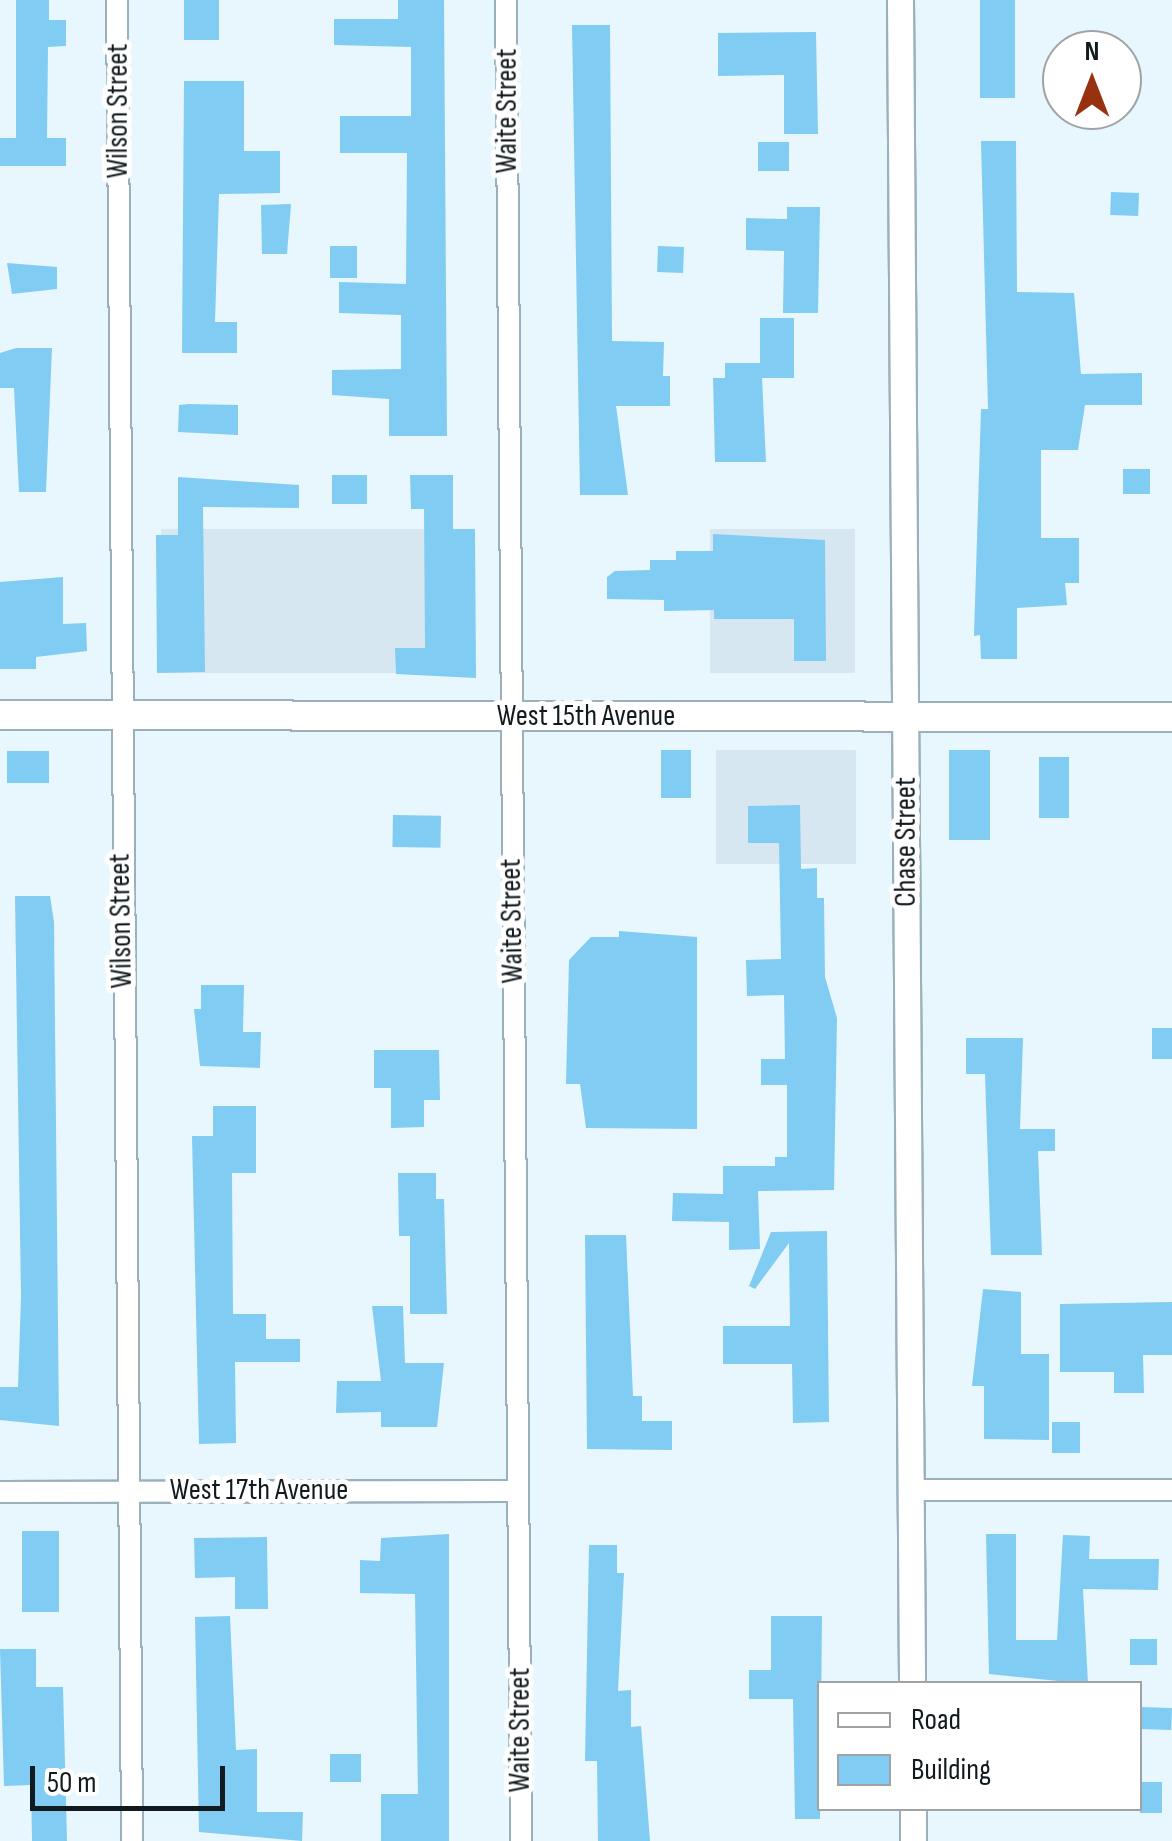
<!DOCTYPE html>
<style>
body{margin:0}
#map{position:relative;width:1172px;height:1841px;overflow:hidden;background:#e8f6fe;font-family:"Sofia Sans Condensed",sans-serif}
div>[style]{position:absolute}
.built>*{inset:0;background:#d6e7f2;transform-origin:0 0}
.building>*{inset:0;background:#81ccf2;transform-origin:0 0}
.roads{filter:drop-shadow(2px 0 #9ab1bd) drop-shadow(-2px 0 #9ab1bd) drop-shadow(0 2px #9ab1bd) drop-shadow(0 -2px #9ab1bd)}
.minor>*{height:20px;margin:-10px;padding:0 10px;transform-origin:10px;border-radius:10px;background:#fff}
.tertiary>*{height:25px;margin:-12.5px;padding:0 12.5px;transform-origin:12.5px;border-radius:12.5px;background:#fff}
.secondary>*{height:28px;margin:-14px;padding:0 14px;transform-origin:14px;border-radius:14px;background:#fff}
span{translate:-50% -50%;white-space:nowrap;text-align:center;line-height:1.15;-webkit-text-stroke:10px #fff;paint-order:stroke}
.street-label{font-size:30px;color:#111a1e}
.legend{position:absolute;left:817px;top:1681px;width:325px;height:130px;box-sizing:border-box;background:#fff;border:2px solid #a0a3a5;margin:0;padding:12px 18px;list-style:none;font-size:30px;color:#111a1e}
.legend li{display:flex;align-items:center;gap:20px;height:50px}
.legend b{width:50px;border:2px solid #a0a3a5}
.north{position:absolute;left:1042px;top:30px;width:100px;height:100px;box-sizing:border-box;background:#fff;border:2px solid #a0a3a5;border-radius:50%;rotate:0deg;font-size:28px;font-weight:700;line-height:40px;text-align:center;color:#111a1e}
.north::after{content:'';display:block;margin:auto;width:35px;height:45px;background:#98310f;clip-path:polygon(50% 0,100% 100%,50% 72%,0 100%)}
.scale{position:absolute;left:30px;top:1766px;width:195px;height:45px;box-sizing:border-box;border:5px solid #111a1e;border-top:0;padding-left:12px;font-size:30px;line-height:35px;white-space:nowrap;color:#111a1e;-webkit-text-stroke:8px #fff;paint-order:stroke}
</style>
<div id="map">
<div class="built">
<div style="left:161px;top:529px;width:314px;height:144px"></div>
<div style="left:710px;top:529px;width:145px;height:144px"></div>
<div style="left:716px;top:750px;width:140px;height:114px"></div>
</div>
<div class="building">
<div style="clip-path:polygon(16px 0,49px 0,49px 20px,66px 20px,66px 46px,48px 47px,47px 138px,66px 138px,66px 166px,0 166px,0 138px,16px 138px)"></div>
<div style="left:184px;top:0;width:35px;height:40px"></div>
<div style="clip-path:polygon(398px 0,444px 0,447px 436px,389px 436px,389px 399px,332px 395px,332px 370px,401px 369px,401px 315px,339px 313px,339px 282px,406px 284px,407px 153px,340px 153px,340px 116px,411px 116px,411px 47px,334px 45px,334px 19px,398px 19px)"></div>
<div style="left:980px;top:0;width:35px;height:98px"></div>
<div style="clip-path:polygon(572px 25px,610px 25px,612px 341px,664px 342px,663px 376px,670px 376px,670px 406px,616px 406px,628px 495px,580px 495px)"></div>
<div style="clip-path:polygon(816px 32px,818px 134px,784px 134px,784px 75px,718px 76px,718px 33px)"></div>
<div style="clip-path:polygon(184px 81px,244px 81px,244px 151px,280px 151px,280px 193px,219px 194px,215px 322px,237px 322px,237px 353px,182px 353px)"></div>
<div style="clip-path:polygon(981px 141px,1016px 141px,1017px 292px,1074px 293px,1081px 374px,1142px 373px,1142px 405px,1085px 405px,1078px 450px,1041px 450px,1041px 538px,1079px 538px,1079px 583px,1065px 583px,1067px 605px,1017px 608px,1017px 659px,981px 659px,980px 635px,974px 636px,981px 409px,988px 409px)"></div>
<div style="left:758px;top:142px;width:31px;height:29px"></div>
<div style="left:1111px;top:192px;width:28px;height:23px;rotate:2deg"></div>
<div style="clip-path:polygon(291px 204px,287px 254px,262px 254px,261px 205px)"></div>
<div style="clip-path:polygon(787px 207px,820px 207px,818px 313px,783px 313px,784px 251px,746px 250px,746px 218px,787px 219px)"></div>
<div style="left:330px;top:246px;width:27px;height:32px"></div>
<div style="left:658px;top:246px;width:26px;height:26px;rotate:2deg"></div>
<div style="clip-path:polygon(7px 263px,57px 267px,57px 289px,12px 294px)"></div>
<div style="clip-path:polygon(760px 318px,794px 318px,794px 378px,762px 378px,766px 462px,715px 462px,713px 378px,725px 378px,725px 363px,760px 363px)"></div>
<div style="clip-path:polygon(16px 348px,52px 348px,46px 492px,19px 492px,14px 388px,0 388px,0 353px)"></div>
<div style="clip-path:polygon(189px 404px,238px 405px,238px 435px,178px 432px,179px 405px)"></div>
<div style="left:1123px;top:469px;width:27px;height:25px"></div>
<div style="left:332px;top:475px;width:35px;height:29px"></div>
<div style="clip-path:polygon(410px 475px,453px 475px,453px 529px,475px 529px,476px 678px,396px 674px,395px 648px,425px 648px,424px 509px,411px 509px)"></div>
<div style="clip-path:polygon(178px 477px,299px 485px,299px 508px,203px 507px,205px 672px,157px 673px,156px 535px,178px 535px)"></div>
<div style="clip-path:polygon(713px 534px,825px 540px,826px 661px,794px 661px,794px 619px,714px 619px,714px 610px,664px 611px,664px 600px,607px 599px,607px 577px,615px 571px,650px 570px,650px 560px,676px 560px,676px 551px,713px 551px)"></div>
<div style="clip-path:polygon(63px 577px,63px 624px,86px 623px,87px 651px,36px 657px,36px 669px,0 669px,0 582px)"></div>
<div style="left:661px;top:750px;width:30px;height:48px"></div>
<div style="left:949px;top:750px;width:41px;height:90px"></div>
<div style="left:7px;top:751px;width:42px;height:32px"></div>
<div style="left:1039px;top:757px;width:30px;height:61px"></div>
<div style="clip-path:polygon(800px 805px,801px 869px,817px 868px,817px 898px,824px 898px,825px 977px,837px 1018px,834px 1190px,758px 1191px,760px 1249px,729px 1250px,729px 1222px,672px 1221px,673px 1193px,723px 1194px,723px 1166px,775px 1166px,775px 1157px,787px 1157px,787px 1085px,761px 1085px,761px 1059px,785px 1059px,784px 995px,747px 996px,746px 960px,781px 959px,779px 843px,748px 843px,748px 806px)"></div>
<div style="left:393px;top:815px;width:48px;height:32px;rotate:1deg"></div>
<div style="clip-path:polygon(15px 896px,50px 896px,54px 922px,59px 1426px,0 1420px,0 1387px,18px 1387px,21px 1297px)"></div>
<div style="clip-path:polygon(619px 931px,697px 937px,697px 1129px,586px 1128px,580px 1084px,566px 1084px,569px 960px,591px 937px,619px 937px)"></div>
<div style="clip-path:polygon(201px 985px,244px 985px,243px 1032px,261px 1032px,260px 1068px,200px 1066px,194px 1009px,201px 1009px)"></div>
<div style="left:1152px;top:1028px;width:20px;height:31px"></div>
<div style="clip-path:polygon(966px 1038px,1023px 1038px,1020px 1129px,1055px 1129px,1055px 1151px,1038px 1151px,1042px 1255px,991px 1255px,985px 1074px,966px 1074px)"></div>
<div style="clip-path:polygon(374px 1050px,439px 1050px,440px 1100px,424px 1100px,424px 1127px,391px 1128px,391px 1088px,374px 1088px)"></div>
<div style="clip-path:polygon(213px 1106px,256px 1106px,256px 1173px,232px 1173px,233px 1314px,266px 1314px,266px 1339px,300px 1339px,300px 1362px,235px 1362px,236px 1443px,199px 1444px,192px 1136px,213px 1136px)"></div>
<div style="clip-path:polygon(398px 1173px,436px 1173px,436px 1199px,444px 1199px,447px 1314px,410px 1314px,410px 1236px,399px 1236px)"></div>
<div style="clip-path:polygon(827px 1231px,829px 1422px,793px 1423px,792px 1364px,723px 1364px,723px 1326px,790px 1326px,789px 1243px,755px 1289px,749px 1286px,771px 1232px)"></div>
<div style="clip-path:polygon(585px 1235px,626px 1235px,633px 1396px,642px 1396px,642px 1421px,672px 1421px,672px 1450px,587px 1449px)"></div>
<div style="clip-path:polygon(983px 1289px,1021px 1292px,1021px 1354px,1049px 1354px,1049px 1440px,984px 1439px,984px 1386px,972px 1386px)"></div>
<div style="clip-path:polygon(1172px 1302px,1172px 1355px,1143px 1355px,1144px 1393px,1114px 1393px,1114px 1372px,1060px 1372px,1060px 1304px)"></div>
<div style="clip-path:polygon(372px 1306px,403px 1306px,405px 1363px,444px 1363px,437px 1427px,381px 1427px,381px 1412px,336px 1413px,337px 1381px,381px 1381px)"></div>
<div style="left:1052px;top:1422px;width:28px;height:31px"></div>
<div style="left:22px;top:1531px;width:37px;height:81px"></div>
<div style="clip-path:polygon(449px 1534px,449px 1841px,381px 1841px,381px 1794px,418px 1794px,415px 1594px,360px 1593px,360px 1560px,380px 1561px,381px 1538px)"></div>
<div style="clip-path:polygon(986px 1534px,1016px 1534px,1016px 1640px,1057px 1640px,1063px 1535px,1090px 1536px,1089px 1559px,1159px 1559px,1158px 1590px,1083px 1589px,1088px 1684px,989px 1674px)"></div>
<div style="clip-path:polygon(267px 1537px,268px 1609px,235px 1609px,235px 1577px,195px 1578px,194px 1538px)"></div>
<div style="clip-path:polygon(589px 1545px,617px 1545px,617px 1573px,624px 1573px,618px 1691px,631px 1690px,631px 1727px,641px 1726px,650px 1841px,598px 1841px,597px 1761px,585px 1761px)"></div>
<div style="clip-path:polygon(230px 1616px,236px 1750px,257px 1749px,257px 1812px,303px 1812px,302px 1841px,199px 1832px,195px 1617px)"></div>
<div style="clip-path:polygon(771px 1616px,822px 1616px,820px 1819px,795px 1819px,793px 1699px,749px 1699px,749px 1670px,771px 1670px)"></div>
<div style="left:1130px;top:1639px;width:27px;height:26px"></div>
<div style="clip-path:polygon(0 1649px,36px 1649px,36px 1687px,63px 1687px,67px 1841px,32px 1841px,31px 1785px,4px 1786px)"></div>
<div style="left:1140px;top:1707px;width:32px;height:22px;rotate:2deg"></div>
<div style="left:330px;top:1754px;width:31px;height:28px"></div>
<div style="left:1140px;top:1782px;width:22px;height:31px"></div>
</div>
<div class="roads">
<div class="minor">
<div style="left:117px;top:0;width:1841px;rotate:89.53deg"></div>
<div style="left:506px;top:0;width:1841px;rotate:89.53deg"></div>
<div style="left:910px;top:1490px;width:262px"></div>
<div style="left:0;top:1492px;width:518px;rotate:-0.11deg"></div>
</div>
<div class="tertiary">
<div style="left:900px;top:0;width:1684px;rotate:89.59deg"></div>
<div style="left:913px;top:1808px;width:33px;rotate:90deg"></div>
</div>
<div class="secondary">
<div style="left:0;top:715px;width:1172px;rotate:0.1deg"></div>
</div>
</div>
<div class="street-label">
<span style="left:118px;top:111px;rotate:-90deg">Wilson Street</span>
<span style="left:507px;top:111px;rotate:-90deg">Waite Street</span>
<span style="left:586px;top:716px">West 15th Avenue</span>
<span style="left:906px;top:842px;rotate:-90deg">Chase Street</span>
<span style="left:121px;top:921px;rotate:-91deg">Wilson Street</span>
<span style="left:512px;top:921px;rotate:-91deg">Waite Street</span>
<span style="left:259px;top:1490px">West 17th Avenue</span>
<span style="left:520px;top:1730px;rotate:-90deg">Waite Street</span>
</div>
<ul class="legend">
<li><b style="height:12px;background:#fff"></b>Road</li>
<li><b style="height:28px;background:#81ccf2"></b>Building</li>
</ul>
<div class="north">N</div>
<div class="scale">50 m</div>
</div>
